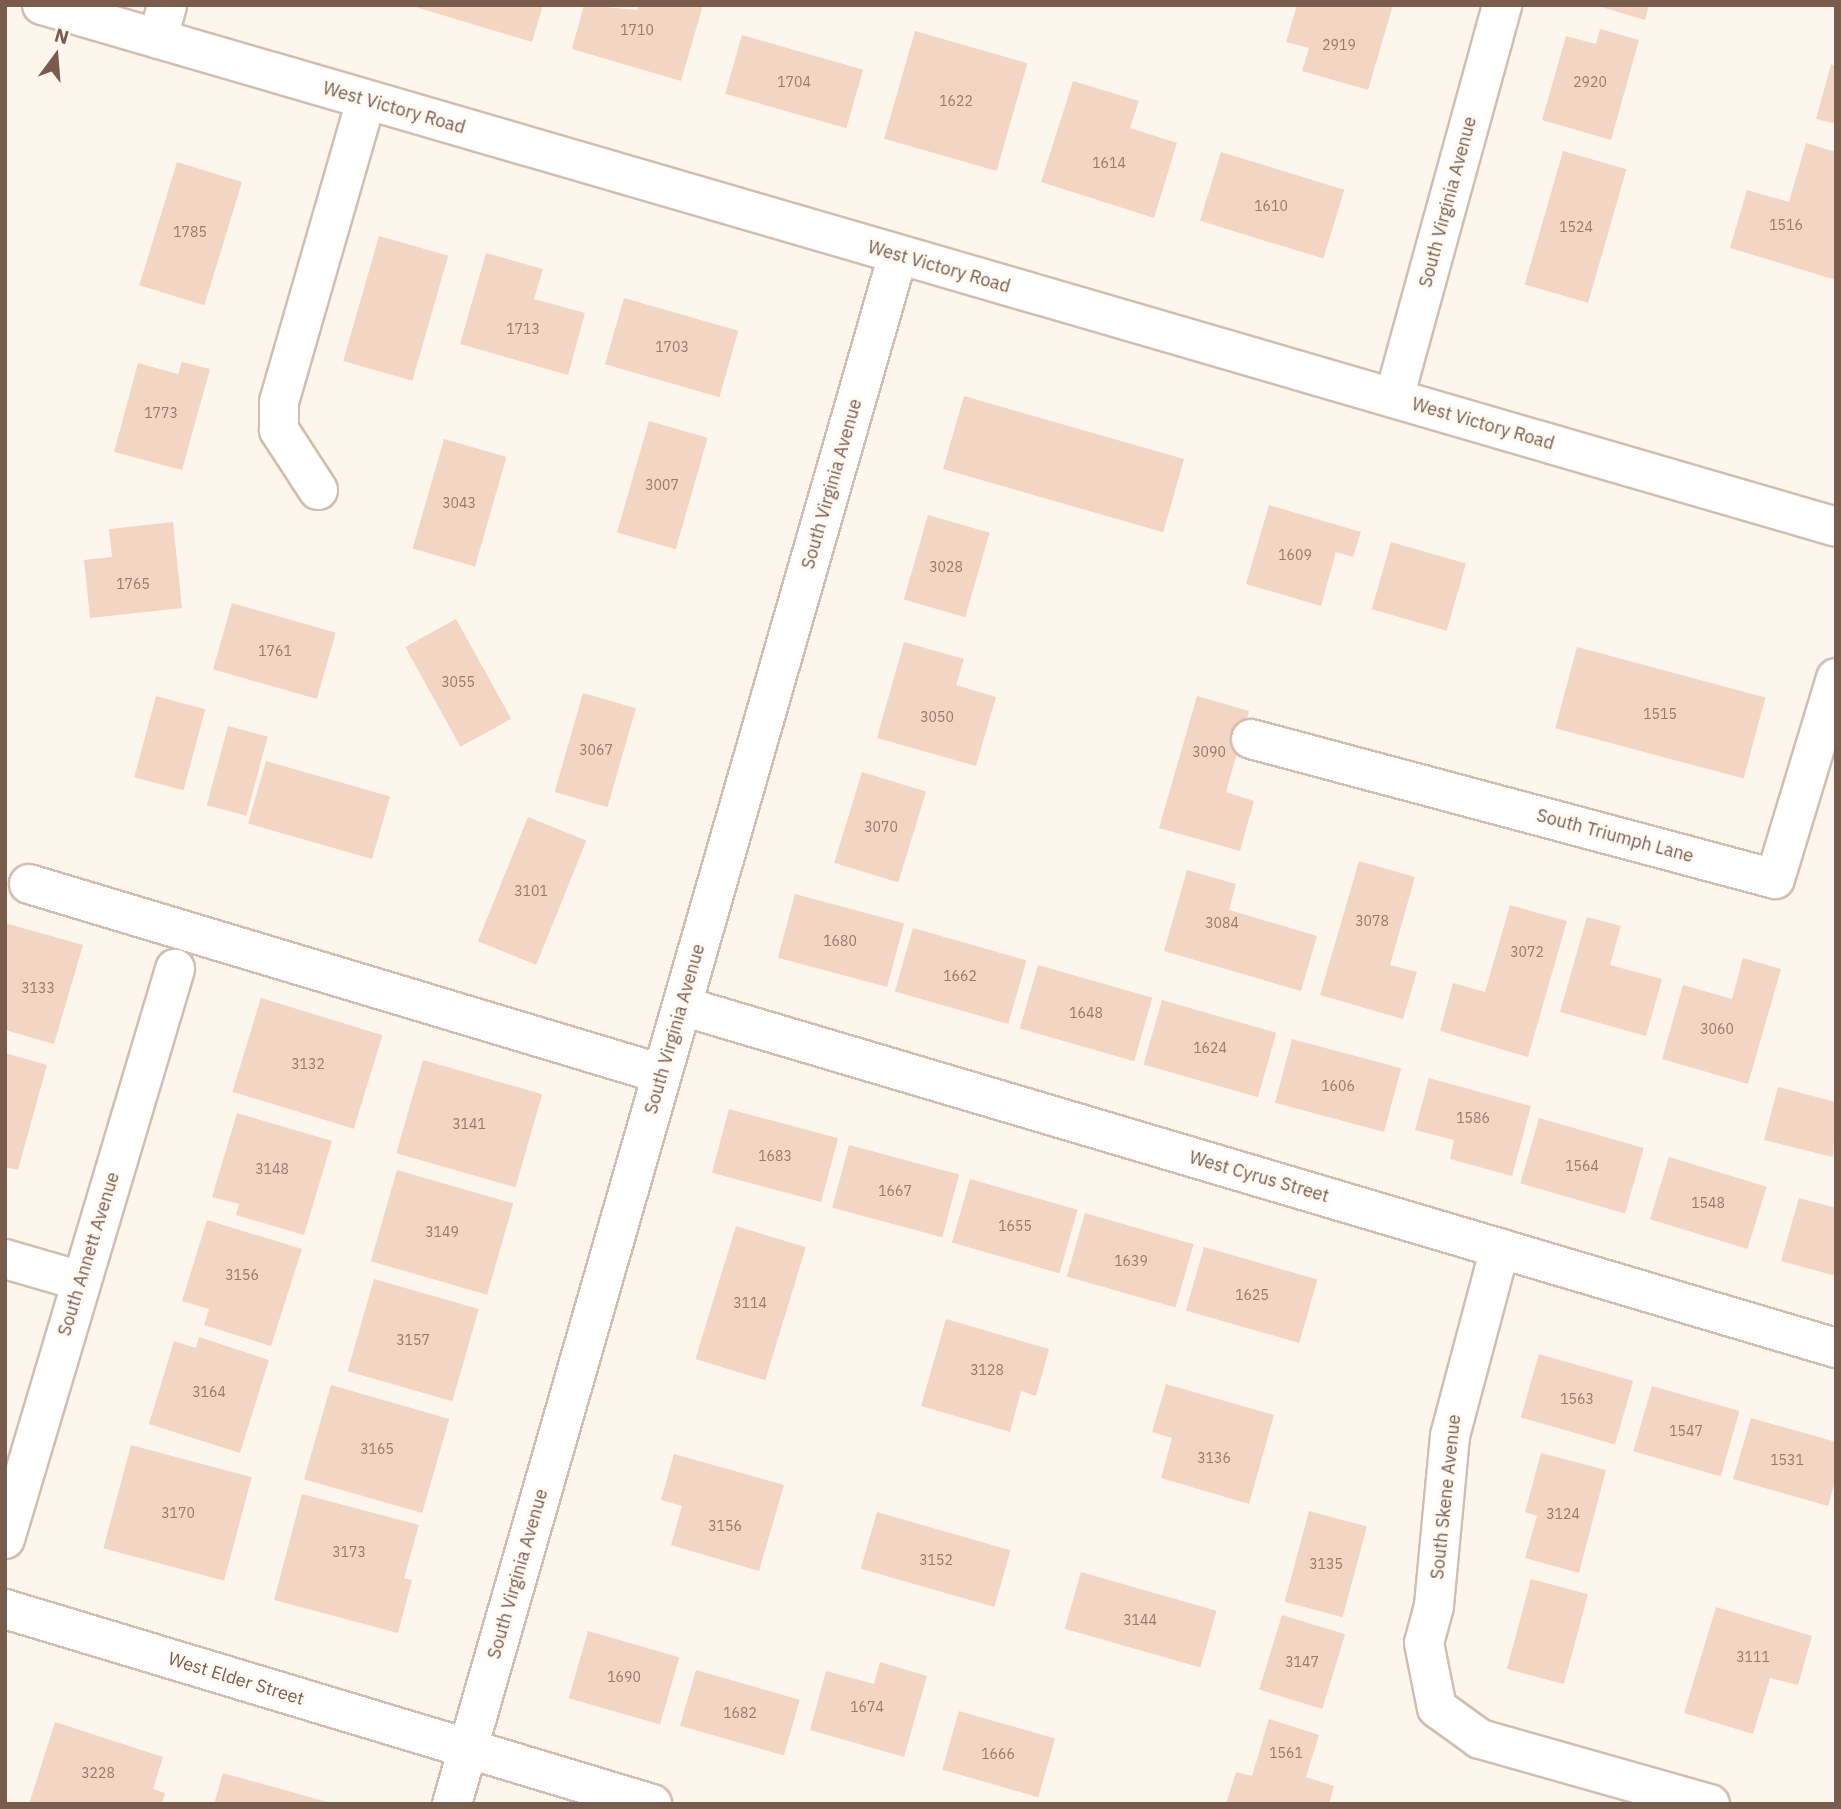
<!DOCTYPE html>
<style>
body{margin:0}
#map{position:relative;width:1841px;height:1809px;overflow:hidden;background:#fdf6ec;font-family:"IBM Plex Sans",sans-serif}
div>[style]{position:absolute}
.building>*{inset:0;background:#f3d5c3;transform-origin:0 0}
.roads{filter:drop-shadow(2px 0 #d1beb0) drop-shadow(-2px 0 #d1beb0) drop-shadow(0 2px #d1beb0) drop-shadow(0 -2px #d1beb0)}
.minor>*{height:38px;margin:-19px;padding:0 19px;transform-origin:19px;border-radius:19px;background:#fff}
span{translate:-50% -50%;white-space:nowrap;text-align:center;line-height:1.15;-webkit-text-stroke:6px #fffaf3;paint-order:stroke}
.number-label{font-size:14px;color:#987a6a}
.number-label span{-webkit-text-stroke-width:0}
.street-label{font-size:18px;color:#7a5c4d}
.frame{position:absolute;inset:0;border:7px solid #7a5c4d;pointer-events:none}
.north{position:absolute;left:21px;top:21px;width:70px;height:70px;-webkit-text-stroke:5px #fffaf3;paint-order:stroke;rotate:16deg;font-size:19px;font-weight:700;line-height:28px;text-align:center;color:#7a5c4d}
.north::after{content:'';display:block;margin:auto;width:24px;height:32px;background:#7a5c4d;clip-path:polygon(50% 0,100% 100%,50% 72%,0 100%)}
</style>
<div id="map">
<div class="building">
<div style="clip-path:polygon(409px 5px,543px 5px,532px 42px)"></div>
<div style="clip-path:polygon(584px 5px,637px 10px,639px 5px,703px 5px,681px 81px,572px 49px)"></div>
<div style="clip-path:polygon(1297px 5px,1393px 5px,1368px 90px,1302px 71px,1309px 48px,1286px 42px)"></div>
<div style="clip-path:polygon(1595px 5px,1649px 5px,1645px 20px)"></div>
<div style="clip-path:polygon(1600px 29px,1639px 40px,1611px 140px,1542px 120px,1566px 36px,1596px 44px)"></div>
<div style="left:915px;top:31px;width:117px;height:112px;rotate:16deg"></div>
<div style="left:742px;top:35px;width:126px;height:61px;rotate:16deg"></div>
<div style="clip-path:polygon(1831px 64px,1836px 66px,1836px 124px,1816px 119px)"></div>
<div style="clip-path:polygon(1073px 81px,1139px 101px,1130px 128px,1177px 143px,1154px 218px,1041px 182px)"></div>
<div style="clip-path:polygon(1806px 143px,1836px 152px,1836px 280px,1730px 248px,1747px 190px,1789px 202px)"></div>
<div style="left:1563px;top:151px;width:66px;height:139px;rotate:16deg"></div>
<div style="left:1221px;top:152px;width:129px;height:72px;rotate:17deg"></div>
<div style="left:177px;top:162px;width:68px;height:129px;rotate:17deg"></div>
<div style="left:379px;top:236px;width:72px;height:130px;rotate:16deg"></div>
<div style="clip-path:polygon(486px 253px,543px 269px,534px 299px,585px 313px,568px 375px,460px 344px)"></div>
<div style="left:624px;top:298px;width:119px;height:69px;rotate:16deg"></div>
<div style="clip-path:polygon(182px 362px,210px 369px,182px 470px,114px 452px,138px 363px,178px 374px)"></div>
<div style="left:964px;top:396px;width:229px;height:76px;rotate:16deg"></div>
<div style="left:649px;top:421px;width:61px;height:116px;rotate:16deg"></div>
<div style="left:444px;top:439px;width:65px;height:114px;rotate:16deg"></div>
<div style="clip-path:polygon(1269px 505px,1361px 532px,1353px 557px,1336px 552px,1321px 606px,1246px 584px)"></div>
<div style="left:928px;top:515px;width:64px;height:88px;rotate:16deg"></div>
<div style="clip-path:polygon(173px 522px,182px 608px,90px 618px,84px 560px,112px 557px,109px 529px)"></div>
<div style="left:1391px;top:542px;width:78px;height:70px;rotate:16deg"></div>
<div style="left:232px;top:603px;width:108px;height:69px;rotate:16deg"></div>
<div style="left:456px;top:619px;width:114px;height:58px;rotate:61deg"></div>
<div style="clip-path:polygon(904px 642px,964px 659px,956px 685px,996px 697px,976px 766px,877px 738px)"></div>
<div style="left:1577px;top:647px;width:195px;height:84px;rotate:15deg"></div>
<div style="left:583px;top:693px;width:55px;height:103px;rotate:16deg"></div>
<div style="left:156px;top:696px;width:51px;height:84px;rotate:15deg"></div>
<div style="clip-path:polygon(1197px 696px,1249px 711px,1226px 792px,1254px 801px,1240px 851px,1159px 828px)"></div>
<div style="left:228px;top:726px;width:41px;height:82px;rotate:15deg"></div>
<div style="left:266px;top:761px;width:129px;height:65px;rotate:16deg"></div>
<div style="left:862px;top:772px;width:67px;height:95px;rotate:17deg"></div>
<div style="left:528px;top:817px;width:63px;height:134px;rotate:22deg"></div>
<div style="clip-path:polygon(1359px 861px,1415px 877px,1390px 965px,1417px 972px,1403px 1019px,1320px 995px)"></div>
<div style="clip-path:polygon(1187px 870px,1236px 884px,1229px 910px,1317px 936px,1301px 991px,1164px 951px)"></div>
<div style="left:795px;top:894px;width:113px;height:66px;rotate:15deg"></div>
<div style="clip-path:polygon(1510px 905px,1567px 921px,1528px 1057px,1440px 1031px,1453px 983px,1485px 992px)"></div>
<div style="clip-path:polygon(1587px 917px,1621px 926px,1610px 965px,1662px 979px,1646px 1036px,1560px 1012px)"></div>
<div style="clip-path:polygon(5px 923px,83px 945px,54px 1044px,5px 1030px)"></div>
<div style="left:913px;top:928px;width:118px;height:66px;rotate:16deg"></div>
<div style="clip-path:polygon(1743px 958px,1781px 969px,1748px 1084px,1662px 1059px,1683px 985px,1732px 999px)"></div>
<div style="left:1038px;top:965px;width:119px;height:66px;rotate:16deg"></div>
<div style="left:261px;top:998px;width:127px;height:98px;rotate:17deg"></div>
<div style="left:1162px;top:1000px;width:119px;height:67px;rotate:16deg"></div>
<div style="left:1292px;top:1039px;width:113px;height:66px;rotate:15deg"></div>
<div style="clip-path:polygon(5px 1053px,47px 1065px,18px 1170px,5px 1167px)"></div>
<div style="left:423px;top:1060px;width:124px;height:97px;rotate:16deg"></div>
<div style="clip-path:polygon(1429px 1078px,1531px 1106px,1512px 1176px,1450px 1159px,1454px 1140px,1415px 1130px)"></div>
<div style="clip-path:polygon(1778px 1087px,1836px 1102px,1833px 1157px,1764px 1140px)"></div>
<div style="left:729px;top:1109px;width:113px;height:66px;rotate:15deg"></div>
<div style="clip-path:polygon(237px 1113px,332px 1141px,304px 1235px,236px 1215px,239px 1204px,212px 1197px)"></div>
<div style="left:1539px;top:1118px;width:109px;height:68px;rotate:16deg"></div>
<div style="left:849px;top:1145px;width:114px;height:65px;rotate:15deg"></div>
<div style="left:1669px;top:1157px;width:102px;height:65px;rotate:17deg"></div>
<div style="left:397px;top:1170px;width:121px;height:95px;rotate:16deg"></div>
<div style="left:970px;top:1179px;width:112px;height:66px;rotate:16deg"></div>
<div style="clip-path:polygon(1799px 1198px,1836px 1208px,1836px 1276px,1781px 1261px)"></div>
<div style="left:1085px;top:1213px;width:113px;height:66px;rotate:16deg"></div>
<div style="clip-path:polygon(207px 1220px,302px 1249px,271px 1346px,204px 1325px,209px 1309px,182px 1301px)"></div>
<div style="left:736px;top:1226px;width:73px;height:139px;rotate:17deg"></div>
<div style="left:1204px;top:1247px;width:118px;height:66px;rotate:16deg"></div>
<div style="left:374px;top:1279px;width:109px;height:96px;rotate:16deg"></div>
<div style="clip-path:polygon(946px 1319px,1049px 1349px,1036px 1396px,1021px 1391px,1010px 1432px,921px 1406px)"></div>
<div style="clip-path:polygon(199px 1337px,269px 1360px,240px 1453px,149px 1424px,174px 1341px,196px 1348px)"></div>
<div style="left:1539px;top:1354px;width:98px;height:66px;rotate:16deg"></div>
<div style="clip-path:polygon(1166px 1384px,1274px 1415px,1249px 1504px,1161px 1478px,1172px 1438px,1152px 1432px)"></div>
<div style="left:331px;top:1385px;width:123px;height:98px;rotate:16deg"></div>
<div style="left:1652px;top:1386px;width:91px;height:68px;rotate:16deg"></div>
<div style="clip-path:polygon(1751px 1418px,1836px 1442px,1836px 1478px,1828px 1506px,1733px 1479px)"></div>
<div style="left:131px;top:1445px;width:125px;height:107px;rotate:15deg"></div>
<div style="clip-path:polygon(1541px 1453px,1606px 1470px,1579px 1573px,1525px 1558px,1537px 1516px,1525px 1512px)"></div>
<div style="clip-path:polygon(674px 1454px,784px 1485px,759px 1571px,671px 1545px,682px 1506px,661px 1500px)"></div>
<div style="clip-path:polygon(302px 1494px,419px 1525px,404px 1578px,412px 1580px,398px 1633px,274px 1600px)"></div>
<div style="left:1309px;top:1511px;width:60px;height:94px;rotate:15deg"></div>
<div style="left:877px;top:1512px;width:139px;height:59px;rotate:16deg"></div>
<div style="left:1081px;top:1572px;width:141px;height:59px;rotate:16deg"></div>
<div style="left:1531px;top:1579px;width:59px;height:93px;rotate:15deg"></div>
<div style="clip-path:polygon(1716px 1607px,1812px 1636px,1798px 1685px,1770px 1678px,1753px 1734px,1684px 1713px)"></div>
<div style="left:1282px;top:1615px;width:66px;height:78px;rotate:17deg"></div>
<div style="left:588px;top:1631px;width:95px;height:70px;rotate:16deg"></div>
<div style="clip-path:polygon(880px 1662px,927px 1676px,904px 1757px,810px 1730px,826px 1671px,874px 1684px)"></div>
<div style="left:696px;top:1670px;width:108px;height:58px;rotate:16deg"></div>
<div style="left:959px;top:1711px;width:100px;height:61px;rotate:16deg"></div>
<div style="clip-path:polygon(1269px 1719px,1319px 1735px,1306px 1777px,1334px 1786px,1329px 1804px,1226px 1804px,1236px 1772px,1252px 1776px)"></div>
<div style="clip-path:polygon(55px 1722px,163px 1757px,153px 1789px,165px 1793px,162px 1804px,29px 1804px)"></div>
<div style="clip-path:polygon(223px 1773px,331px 1803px,331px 1804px,214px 1804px)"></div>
</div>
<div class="roads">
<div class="minor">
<div style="left:42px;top:5px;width:1868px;rotate:16.22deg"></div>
<div style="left:158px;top:39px;width:35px;rotate:-75deg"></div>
<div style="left:1394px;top:398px;width:408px;rotate:-74.6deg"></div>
<div style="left:318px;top:490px;width:72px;rotate:-123deg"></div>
<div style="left:279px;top:430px;width:28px;rotate:-90deg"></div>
<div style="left:279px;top:402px;width:314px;rotate:-73.9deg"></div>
<div style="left:1251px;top:739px;width:542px;rotate:14.96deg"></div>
<div style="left:1775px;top:879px;width:210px;rotate:-73.1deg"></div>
<div style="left:29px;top:884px;width:661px;rotate:16.71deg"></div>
<div style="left:682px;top:1006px;width:1204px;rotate:16.51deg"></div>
<div style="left:1500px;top:1248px;width:195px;rotate:104.9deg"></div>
<div style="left:1450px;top:1436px;width:171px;rotate:95.4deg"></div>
<div style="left:1434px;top:1606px;width:38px;rotate:105deg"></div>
<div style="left:1424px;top:1643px;width:66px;rotate:78.7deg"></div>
<div style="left:1437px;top:1708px;width:53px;rotate:35.8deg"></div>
<div style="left:1480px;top:1739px;width:239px;rotate:15.8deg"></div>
<div style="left:5px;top:1259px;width:79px;rotate:16.1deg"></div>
<div style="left:5px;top:1539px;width:595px;rotate:-73.39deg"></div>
<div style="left:5px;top:1609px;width:676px;rotate:16.77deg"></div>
<div style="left:452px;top:1804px;width:1612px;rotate:-73.94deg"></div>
</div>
</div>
<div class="number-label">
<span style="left:637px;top:30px">1710</span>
<span style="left:1339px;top:45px">2919</span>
<span style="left:794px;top:82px">1704</span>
<span style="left:1590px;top:82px">2920</span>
<span style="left:956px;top:101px">1622</span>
<span style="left:1109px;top:163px">1614</span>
<span style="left:1271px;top:206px">1610</span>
<span style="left:1786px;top:225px">1516</span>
<span style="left:1576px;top:227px">1524</span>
<span style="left:190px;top:232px">1785</span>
<span style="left:523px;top:329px">1713</span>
<span style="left:672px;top:347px">1703</span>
<span style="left:161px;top:413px">1773</span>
<span style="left:662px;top:485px">3007</span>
<span style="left:459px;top:503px">3043</span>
<span style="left:1295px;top:555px">1609</span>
<span style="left:946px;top:567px">3028</span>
<span style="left:133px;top:584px">1765</span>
<span style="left:275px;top:651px">1761</span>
<span style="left:458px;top:682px">3055</span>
<span style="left:1660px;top:714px">1515</span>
<span style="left:937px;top:717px">3050</span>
<span style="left:596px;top:750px">3067</span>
<span style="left:1209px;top:752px">3090</span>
<span style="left:881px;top:827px">3070</span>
<span style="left:531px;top:891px">3101</span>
<span style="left:1372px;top:921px">3078</span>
<span style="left:1222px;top:923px">3084</span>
<span style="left:840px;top:941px">1680</span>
<span style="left:1527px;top:952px">3072</span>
<span style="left:960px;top:976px">1662</span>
<span style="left:38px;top:988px">3133</span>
<span style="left:1086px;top:1013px">1648</span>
<span style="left:1717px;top:1029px">3060</span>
<span style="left:1210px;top:1048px">1624</span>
<span style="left:308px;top:1064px">3132</span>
<span style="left:1338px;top:1086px">1606</span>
<span style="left:1473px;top:1118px">1586</span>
<span style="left:469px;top:1124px">3141</span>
<span style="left:775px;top:1156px">1683</span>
<span style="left:1582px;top:1166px">1564</span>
<span style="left:272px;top:1169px">3148</span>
<span style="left:895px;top:1191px">1667</span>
<span style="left:1708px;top:1203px">1548</span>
<span style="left:1015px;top:1226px">1655</span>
<span style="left:442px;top:1232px">3149</span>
<span style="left:1131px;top:1261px">1639</span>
<span style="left:242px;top:1275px">3156</span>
<span style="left:1252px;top:1295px">1625</span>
<span style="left:750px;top:1303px">3114</span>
<span style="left:413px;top:1340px">3157</span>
<span style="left:987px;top:1370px">3128</span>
<span style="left:209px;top:1392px">3164</span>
<span style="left:1577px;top:1399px">1563</span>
<span style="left:1686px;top:1431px">1547</span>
<span style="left:377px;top:1449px">3165</span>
<span style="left:1214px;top:1458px">3136</span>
<span style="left:1787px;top:1460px">1531</span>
<span style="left:178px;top:1513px">3170</span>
<span style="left:1563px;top:1514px">3124</span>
<span style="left:725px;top:1526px">3156</span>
<span style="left:349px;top:1552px">3173</span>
<span style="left:936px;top:1560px">3152</span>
<span style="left:1326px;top:1564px">3135</span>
<span style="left:1140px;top:1620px">3144</span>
<span style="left:1753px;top:1657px">3111</span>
<span style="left:1302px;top:1662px">3147</span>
<span style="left:624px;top:1677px">1690</span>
<span style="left:867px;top:1707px">1674</span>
<span style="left:740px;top:1713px">1682</span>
<span style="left:1286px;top:1753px">1561</span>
<span style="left:998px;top:1754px">1666</span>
<span style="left:98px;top:1773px">3228</span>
</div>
<div class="street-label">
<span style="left:394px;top:108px;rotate:16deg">West Victory Road</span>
<span style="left:1448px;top:202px;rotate:-75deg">South Virginia Avenue</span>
<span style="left:939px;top:267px;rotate:16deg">West Victory Road</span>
<span style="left:1483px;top:424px;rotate:16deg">West Victory Road</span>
<span style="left:832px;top:484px;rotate:-74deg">South Virginia Avenue</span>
<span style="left:1615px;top:836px;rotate:15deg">South Triumph Lane</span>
<span style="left:675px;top:1029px;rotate:-74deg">South Virginia Avenue</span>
<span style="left:1259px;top:1177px;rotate:16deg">West Cyrus Street</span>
<span style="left:89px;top:1254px;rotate:-73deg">South Annett Avenue</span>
<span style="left:1446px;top:1497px;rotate:-84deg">South Skene Avenue</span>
<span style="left:518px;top:1574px;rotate:-74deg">South Virginia Avenue</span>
<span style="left:236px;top:1679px;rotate:17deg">West Elder Street</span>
</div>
<div class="frame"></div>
<div class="north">N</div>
</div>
